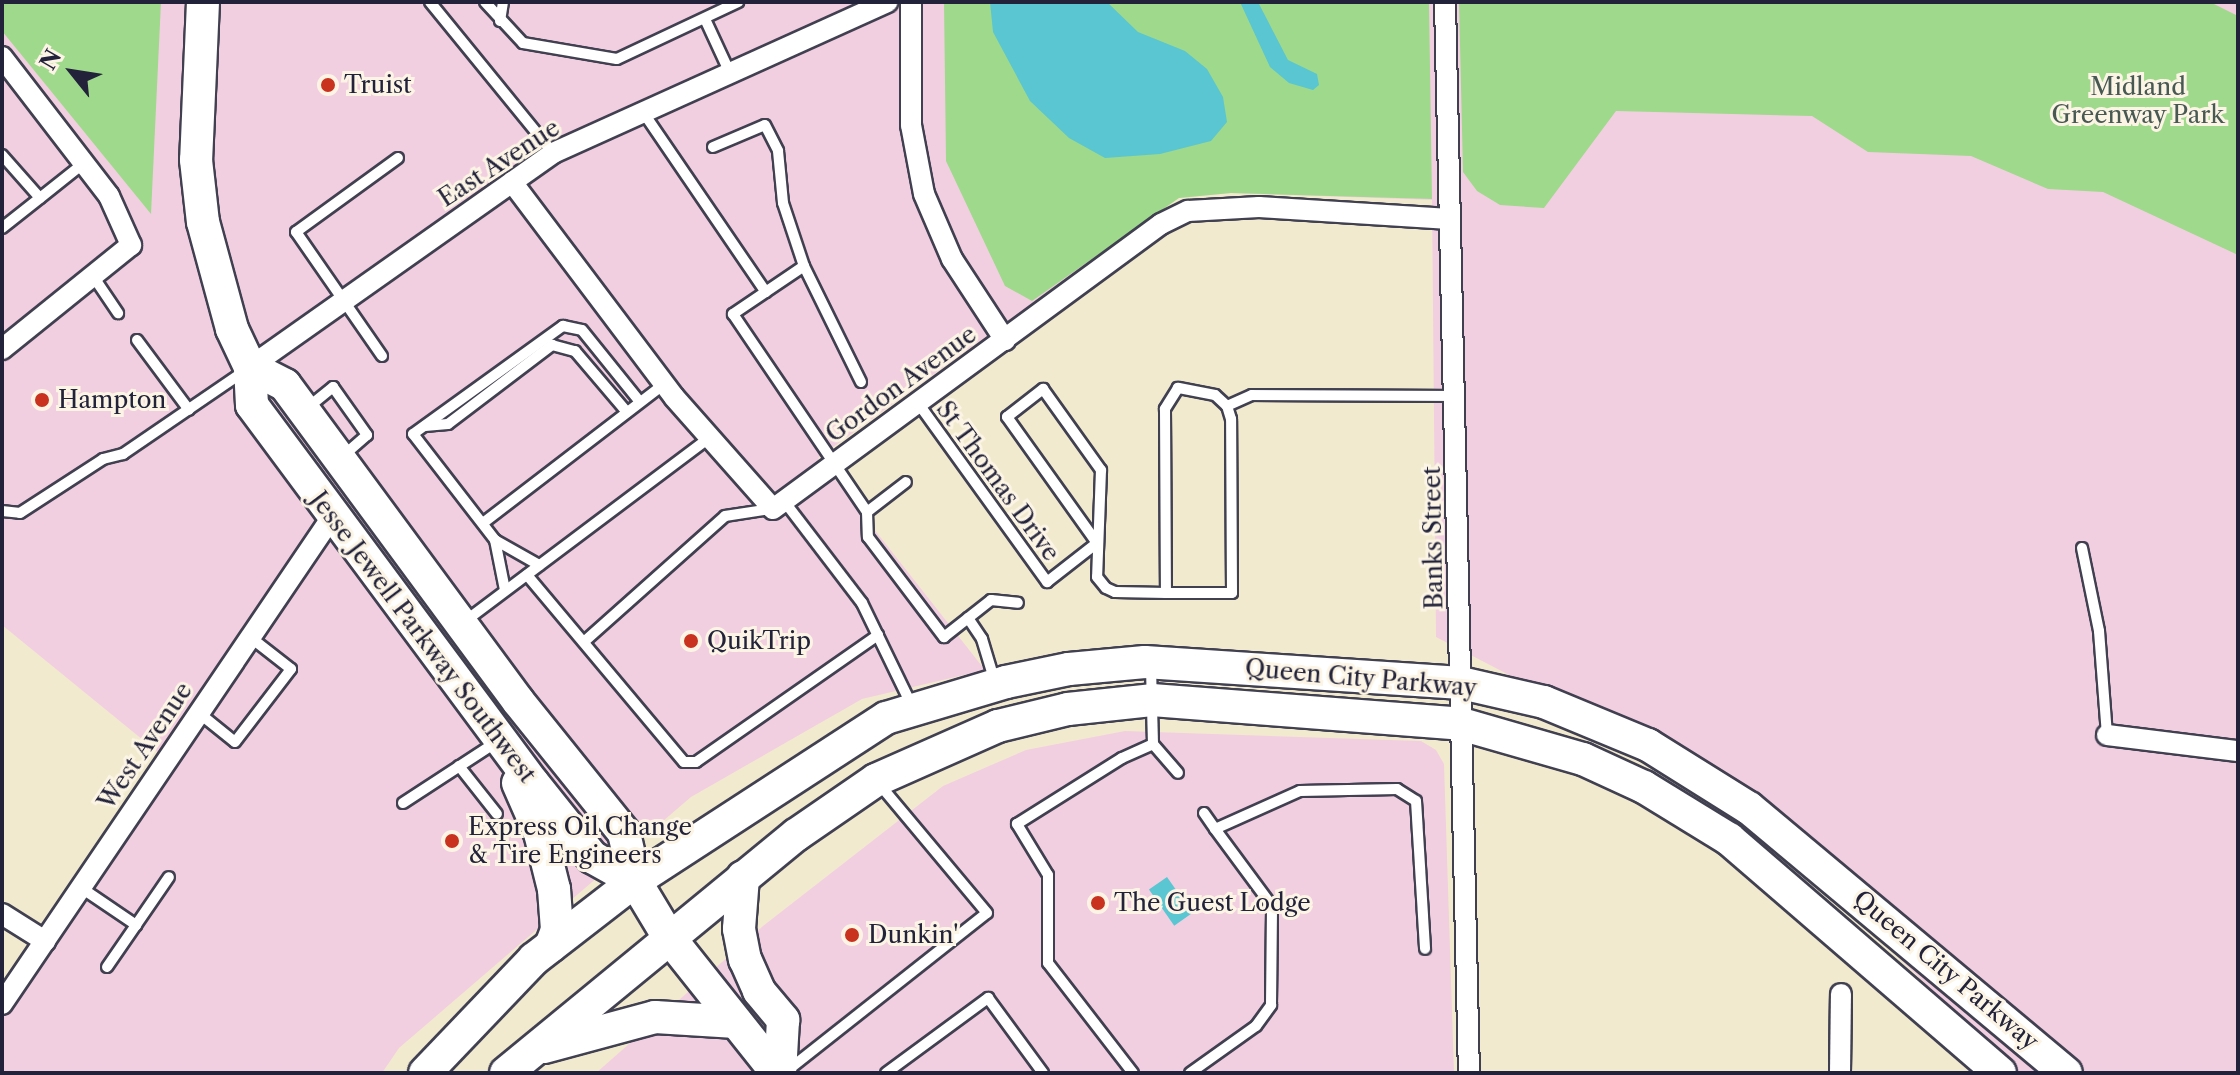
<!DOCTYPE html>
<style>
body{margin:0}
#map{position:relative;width:2240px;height:1075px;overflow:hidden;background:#f2eace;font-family:"Libre Caslon Text",serif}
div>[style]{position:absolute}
.built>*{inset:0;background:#f2cfe0}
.green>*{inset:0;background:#9fd98c}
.water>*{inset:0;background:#59c6d1;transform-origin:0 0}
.roads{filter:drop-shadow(2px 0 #414051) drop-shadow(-2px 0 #414051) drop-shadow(0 2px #414051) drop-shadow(0 -2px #414051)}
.service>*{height:10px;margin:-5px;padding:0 5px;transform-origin:5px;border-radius:5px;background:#fff}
.minor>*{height:20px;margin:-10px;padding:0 10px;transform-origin:10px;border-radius:10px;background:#fff}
.primary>*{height:32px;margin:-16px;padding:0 16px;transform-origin:16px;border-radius:16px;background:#fff}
.dots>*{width:22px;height:22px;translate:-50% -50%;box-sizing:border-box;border:4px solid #fcf5e5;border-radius:50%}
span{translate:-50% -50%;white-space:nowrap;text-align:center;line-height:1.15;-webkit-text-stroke:6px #fcf5e5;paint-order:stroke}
.poi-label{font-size:24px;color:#22223b}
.left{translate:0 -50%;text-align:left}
.park-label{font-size:24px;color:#485953}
.street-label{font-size:24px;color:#22223b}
.frame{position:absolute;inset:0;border:4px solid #22223b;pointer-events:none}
.north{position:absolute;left:32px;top:32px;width:80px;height:80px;-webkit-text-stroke:6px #fcf5e5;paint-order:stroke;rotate:300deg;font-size:22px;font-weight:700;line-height:32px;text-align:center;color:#22223b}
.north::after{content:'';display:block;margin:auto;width:28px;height:36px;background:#22223b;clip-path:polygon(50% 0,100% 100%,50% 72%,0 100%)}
</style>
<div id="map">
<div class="built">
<div style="clip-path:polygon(2px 2px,2238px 2px,2238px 1073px,2018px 1073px,1719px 784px,1436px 637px,1432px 200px,1231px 193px,1178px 198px,818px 458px,985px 670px,862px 699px,691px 797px,399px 1048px,382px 1073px,2px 1073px,2px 1017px,170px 762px,2px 625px)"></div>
<div style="clip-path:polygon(1125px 731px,1421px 741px,1436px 750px,1444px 764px,1454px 1073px,596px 1073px,763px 926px,943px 786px,1026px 750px)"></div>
</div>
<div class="green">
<div style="clip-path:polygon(2px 2px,161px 2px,151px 214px,2px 31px)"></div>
<div style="clip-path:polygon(944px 2px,1429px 2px,1432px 199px,1231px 193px,1179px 198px,1032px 301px,1005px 286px,946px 161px)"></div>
<div style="clip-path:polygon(1459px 2px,2210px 2px,2238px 16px,2238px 255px,2103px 192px,2048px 189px,1971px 156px,1868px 152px,1812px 116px,1616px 111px,1544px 208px,1500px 205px,1477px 191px,1463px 172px)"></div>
</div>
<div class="water">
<div style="clip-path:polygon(990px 2px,1107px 2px,1138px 32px,1185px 51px,1207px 69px,1223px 97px,1227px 122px,1211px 141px,1160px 154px,1105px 158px,1069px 138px,1030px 101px,993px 32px)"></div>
<div style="clip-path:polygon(1240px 2px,1258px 2px,1288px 60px,1317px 74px,1319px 85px,1313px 90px,1289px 83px,1270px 67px)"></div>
<div style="left:1167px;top:877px;width:44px;height:22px;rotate:55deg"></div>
</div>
<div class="roads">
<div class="service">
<div style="left:430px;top:2px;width:195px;rotate:50.8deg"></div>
<div style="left:485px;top:2px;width:56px;rotate:47.2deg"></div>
<div style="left:523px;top:43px;width:95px;rotate:9.7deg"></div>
<div style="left:617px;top:59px;width:134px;rotate:-25.2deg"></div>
<div style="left:705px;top:19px;width:60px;rotate:65.2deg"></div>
<div style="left:500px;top:21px;width:19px;rotate:-81deg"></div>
<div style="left:643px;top:112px;width:218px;rotate:55.7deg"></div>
<div style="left:713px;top:147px;width:56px;rotate:-22.9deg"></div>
<div style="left:765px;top:125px;width:29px;rotate:63deg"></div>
<div style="left:778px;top:151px;width:52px;rotate:84.5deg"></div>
<div style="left:783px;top:203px;width:66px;rotate:71.6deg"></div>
<div style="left:2px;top:155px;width:57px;rotate:48.5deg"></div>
<div style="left:40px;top:198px;width:56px;rotate:-38.5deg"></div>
<div style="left:2px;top:228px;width:48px;rotate:-38.3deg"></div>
<div style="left:93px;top:276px;width:45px;rotate:56deg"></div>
<div style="left:137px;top:340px;width:87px;rotate:53.4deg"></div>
<div style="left:382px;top:356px;width:151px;rotate:-124.7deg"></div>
<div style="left:296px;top:232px;width:126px;rotate:-36deg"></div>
<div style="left:861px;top:382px;width:129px;rotate:-116.2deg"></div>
<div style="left:804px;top:266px;width:86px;rotate:145.9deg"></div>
<div style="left:733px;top:314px;width:239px;rotate:55.9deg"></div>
<div style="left:867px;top:512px;width:25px;rotate:88deg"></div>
<div style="left:868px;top:537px;width:126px;rotate:52.8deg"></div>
<div style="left:944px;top:637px;width:60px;rotate:-38.2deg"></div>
<div style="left:991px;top:600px;width:27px;rotate:6deg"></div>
<div style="left:918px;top:403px;width:221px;rotate:54.2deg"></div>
<div style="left:1047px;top:582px;width:63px;rotate:-38deg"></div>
<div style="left:1097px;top:543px;width:155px;rotate:-125.5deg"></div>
<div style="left:1007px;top:417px;width:46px;rotate:-37.9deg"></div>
<div style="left:1043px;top:389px;width:100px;rotate:54.4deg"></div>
<div style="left:1101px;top:470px;width:107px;rotate:92.1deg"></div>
<div style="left:1097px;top:577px;width:14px;rotate:51deg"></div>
<div style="left:1106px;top:588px;width:10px;rotate:24deg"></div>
<div style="left:1115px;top:592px;width:51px;rotate:1.1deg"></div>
<div style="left:1166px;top:593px;width:66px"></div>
<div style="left:1232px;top:593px;width:174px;rotate:-90.3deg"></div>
<div style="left:1231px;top:419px;width:14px;rotate:-107deg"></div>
<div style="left:1227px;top:406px;width:16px;rotate:-137deg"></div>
<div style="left:1215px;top:395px;width:38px;rotate:-169deg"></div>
<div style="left:1178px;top:388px;width:25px;rotate:122deg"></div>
<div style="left:1165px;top:409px;width:184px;rotate:89.7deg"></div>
<div style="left:1227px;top:406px;width:27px;rotate:-24deg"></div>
<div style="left:1252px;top:395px;width:202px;rotate:0.3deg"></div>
<div style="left:306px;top:409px;width:35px;rotate:-39deg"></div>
<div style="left:333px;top:387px;width:59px;rotate:54.7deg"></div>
<div style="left:367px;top:435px;width:30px;rotate:139deg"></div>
<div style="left:425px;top:426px;width:23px;rotate:-5deg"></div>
<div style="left:448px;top:424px;width:131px;rotate:-37.2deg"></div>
<div style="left:552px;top:345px;width:24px;rotate:15deg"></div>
<div style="left:575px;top:351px;width:80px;rotate:49.6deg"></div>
<div style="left:784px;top:501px;width:128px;rotate:52.6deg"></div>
<div style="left:862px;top:603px;width:112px;rotate:64.1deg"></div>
<div style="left:2px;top:511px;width:18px;rotate:6deg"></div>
<div style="left:20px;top:513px;width:99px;rotate:-33deg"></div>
<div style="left:103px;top:459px;width:21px;rotate:-14deg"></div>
<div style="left:123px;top:454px;width:149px;rotate:-34.3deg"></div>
<div style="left:867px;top:512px;width:49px;rotate:-37.6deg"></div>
<div style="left:483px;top:523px;width:228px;rotate:-37.5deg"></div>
<div style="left:495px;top:540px;width:51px;rotate:29.6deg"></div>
<div style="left:2082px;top:548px;width:85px;rotate:78.4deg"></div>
<div style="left:2099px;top:631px;width:104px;rotate:85.6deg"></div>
<div style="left:527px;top:575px;width:244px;rotate:50deg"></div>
<div style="left:684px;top:762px;width:12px"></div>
<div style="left:696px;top:762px;width:222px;rotate:-34.9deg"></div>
<div style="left:505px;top:590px;width:51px;rotate:-101.3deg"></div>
<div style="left:495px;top:540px;width:134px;rotate:-127.7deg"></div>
<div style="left:413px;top:434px;width:185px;rotate:-35.8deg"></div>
<div style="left:563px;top:326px;width:19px;rotate:12deg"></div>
<div style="left:582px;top:330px;width:92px;rotate:51.1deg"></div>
<div style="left:968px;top:618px;width:25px;rotate:56deg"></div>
<div style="left:982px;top:639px;width:45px;rotate:73.2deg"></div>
<div style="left:464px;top:622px;width:308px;rotate:-36.9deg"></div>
<div style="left:586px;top:640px;width:186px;rotate:-41.7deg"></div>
<div style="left:725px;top:516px;width:47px;rotate:-8.7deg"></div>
<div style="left:199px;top:713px;width:46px;rotate:38.9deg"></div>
<div style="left:235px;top:742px;width:92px;rotate:-52.5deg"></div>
<div style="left:291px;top:669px;width:52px;rotate:-142deg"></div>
<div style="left:1153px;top:744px;width:38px;rotate:49deg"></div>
<div style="left:459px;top:766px;width:61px;rotate:51.6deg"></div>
<div style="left:403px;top:803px;width:113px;rotate:-33.1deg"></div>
<div style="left:1204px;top:813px;width:19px;rotate:55deg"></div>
<div style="left:80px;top:887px;width:68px;rotate:34.2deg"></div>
<div style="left:136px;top:925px;width:51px;rotate:124.6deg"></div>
<div style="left:136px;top:925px;width:58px;rotate:-55.5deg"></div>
<div style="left:788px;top:1070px;width:253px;rotate:-38.3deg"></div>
<div style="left:987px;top:913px;width:167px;rotate:-129.9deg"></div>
<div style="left:886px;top:1073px;width:127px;rotate:-36.3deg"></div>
<div style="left:988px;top:998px;width:93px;rotate:53.7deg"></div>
<div style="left:1133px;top:1073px;width:139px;rotate:-127.7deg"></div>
<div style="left:1048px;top:963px;width:88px;rotate:-90deg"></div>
<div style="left:1048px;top:875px;width:60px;rotate:-121.3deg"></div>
<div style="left:1017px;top:824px;width:124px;rotate:-32.2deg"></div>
<div style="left:1122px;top:758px;width:34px;rotate:-24deg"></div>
<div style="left:1153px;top:744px;width:78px;rotate:-91.5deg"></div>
<div style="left:1190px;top:1073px;width:81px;rotate:-35.5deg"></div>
<div style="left:1256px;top:1026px;width:26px;rotate:-54deg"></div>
<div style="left:1271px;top:1005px;width:99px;rotate:-89.4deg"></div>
<div style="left:1272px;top:906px;width:96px;rotate:-126.5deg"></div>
<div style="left:1215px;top:829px;width:93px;rotate:-24.1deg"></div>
<div style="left:1300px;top:791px;width:97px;rotate:-1.2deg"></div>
<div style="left:1397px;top:789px;width:22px;rotate:32deg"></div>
<div style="left:1416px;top:801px;width:148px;rotate:86.5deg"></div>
</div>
<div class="minor">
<div style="left:911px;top:2px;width:123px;rotate:90deg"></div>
<div style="left:911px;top:125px;width:70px;rotate:79.3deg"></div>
<div style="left:924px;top:194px;width:71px;rotate:66.7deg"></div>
<div style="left:952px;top:259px;width:97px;rotate:56.8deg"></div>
<div style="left:1445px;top:2px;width:1071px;rotate:88.72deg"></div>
<div style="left:2px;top:57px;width:175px;rotate:52.4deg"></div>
<div style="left:109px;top:196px;width:54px;rotate:65.8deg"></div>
<div style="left:131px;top:245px;width:166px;rotate:141.1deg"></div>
<div style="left:512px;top:182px;width:269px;rotate:53deg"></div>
<div style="left:674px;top:397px;width:149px;rotate:48.5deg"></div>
<div style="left:773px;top:509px;width:481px;rotate:-36.3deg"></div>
<div style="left:1161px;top:224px;width:30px;rotate:-26deg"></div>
<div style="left:1188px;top:211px;width:71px;rotate:-3.2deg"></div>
<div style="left:1259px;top:207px;width:191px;rotate:3.6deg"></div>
<div style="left:250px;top:367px;width:371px;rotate:-35.2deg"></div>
<div style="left:553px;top:153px;width:367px;rotate:-24.3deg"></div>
<div style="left:2107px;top:735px;width:132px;rotate:7deg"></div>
<div style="left:2px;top:914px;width:51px;rotate:32.1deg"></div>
<div style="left:2px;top:1004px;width:588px;rotate:-55.88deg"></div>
<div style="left:1840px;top:1073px;width:79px;rotate:-89.3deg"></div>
</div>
<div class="primary">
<div style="left:203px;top:2px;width:158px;rotate:92.5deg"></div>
<div style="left:196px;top:160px;width:62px;rotate:83.6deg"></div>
<div style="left:203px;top:222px;width:111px;rotate:74.8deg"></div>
<div style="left:232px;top:329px;width:42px;rotate:64.7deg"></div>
<div style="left:250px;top:367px;width:38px;rotate:87deg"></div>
<div style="left:252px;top:405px;width:471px;rotate:53.4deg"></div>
<div style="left:533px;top:783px;width:95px;rotate:51.4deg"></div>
<div style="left:592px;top:857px;width:49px;rotate:29.2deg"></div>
<div style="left:250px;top:367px;width:39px;rotate:27deg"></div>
<div style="left:285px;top:385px;width:393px;rotate:53.6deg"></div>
<div style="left:518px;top:701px;width:169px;rotate:51.2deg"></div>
<div style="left:624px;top:833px;width:49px;rotate:77.1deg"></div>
<div style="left:635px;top:881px;width:64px;rotate:59deg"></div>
<div style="left:668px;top:936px;width:175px;rotate:51.5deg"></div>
<div style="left:518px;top:783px;width:55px;rotate:66.3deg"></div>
<div style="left:540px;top:833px;width:58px;rotate:76deg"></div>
<div style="left:554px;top:889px;width:41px;rotate:85.8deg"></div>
<div style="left:557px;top:930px;width:17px;rotate:111deg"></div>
<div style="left:743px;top:877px;width:52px;rotate:94.4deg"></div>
<div style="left:739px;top:929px;width:31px;rotate:79deg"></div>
<div style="left:745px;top:959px;width:35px;rotate:66deg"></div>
<div style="left:759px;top:991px;width:38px;rotate:50deg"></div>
<div style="left:783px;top:1020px;width:53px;rotate:93.2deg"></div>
<div style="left:544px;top:1047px;width:115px;rotate:-15.1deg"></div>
<div style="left:655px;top:1017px;width:81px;rotate:3.5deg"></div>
<div style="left:425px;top:1073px;width:158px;rotate:-46.3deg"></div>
<div style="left:534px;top:959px;width:128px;rotate:-37.7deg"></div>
<div style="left:635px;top:881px;width:299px;rotate:-33deg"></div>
<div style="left:886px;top:718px;width:125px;rotate:-16.7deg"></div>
<div style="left:1006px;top:682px;width:64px;rotate:-11.7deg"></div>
<div style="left:1069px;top:669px;width:76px;rotate:-5.3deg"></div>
<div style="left:1145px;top:662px;width:317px;rotate:3.8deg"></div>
<div style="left:1461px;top:683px;width:85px;rotate:12.9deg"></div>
<div style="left:1544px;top:702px;width:113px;rotate:22.5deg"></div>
<div style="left:1648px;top:745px;width:119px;rotate:32deg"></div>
<div style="left:1749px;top:808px;width:413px;rotate:39.9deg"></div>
<div style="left:506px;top:1073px;width:375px;rotate:-39.4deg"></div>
<div style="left:796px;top:835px;width:97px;rotate:-34.5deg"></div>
<div style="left:876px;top:780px;width:133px;rotate:-23.9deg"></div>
<div style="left:998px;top:726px;width:72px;rotate:-13.7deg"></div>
<div style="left:1068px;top:709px;width:84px;rotate:-6.1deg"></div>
<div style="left:1152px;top:700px;width:310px;rotate:4.4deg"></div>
<div style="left:1461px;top:724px;width:127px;rotate:16deg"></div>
<div style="left:1583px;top:759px;width:67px;rotate:24.7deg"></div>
<div style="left:1644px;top:787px;width:100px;rotate:31.5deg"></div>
<div style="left:1729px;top:839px;width:358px;rotate:40.8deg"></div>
</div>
</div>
<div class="dots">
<div style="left:328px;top:85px;background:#c8321e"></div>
<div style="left:42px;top:400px;background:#c8321e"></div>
<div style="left:691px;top:641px;background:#c8321e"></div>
<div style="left:452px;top:841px;background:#c8321e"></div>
<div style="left:1098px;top:903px;background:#c8321e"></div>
<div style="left:852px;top:935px;background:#c8321e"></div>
</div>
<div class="poi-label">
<span class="left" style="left:344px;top:85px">Truist</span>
<span class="left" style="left:58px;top:400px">Hampton</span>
<span class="left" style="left:707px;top:641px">QuikTrip</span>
<span class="left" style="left:468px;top:841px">Express Oil Change<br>&amp; Tire Engineers</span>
<span class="left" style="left:1114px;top:903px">The Guest Lodge</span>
<span class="left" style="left:868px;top:935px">Dunkin'</span>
</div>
<div class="park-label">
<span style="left:2138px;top:101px">Midland<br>Greenway Park</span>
</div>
<div class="street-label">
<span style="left:499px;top:163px;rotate:-33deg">East Avenue</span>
<span style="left:901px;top:384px;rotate:-36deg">Gordon Avenue</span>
<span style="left:998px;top:481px;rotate:54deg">St Thomas Drive</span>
<span style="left:1433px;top:538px;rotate:-91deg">Banks Street</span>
<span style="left:423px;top:637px;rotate:53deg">Jesse Jewell Parkway Southwest</span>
<span style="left:1361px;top:678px;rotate:5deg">Queen City Parkway</span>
<span style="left:145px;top:746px;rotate:-56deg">West Avenue</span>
<span style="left:1946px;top:970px;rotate:40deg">Queen City Parkway</span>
</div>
<div class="frame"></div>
<div class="north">N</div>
</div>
